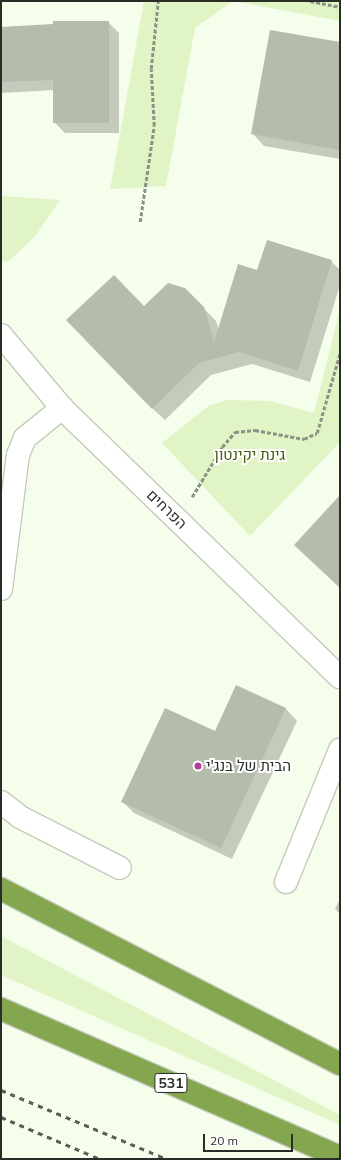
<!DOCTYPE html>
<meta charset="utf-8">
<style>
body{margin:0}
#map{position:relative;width:341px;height:1160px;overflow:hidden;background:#f5fdeb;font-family:Mulish,Heebo,sans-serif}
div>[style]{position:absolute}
.green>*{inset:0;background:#e0f4c6}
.shadow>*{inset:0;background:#0003}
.building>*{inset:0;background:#b4bcab}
.path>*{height:2.5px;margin-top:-1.25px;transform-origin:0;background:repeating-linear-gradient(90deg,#8d9287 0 4px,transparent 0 6px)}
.roads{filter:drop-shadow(1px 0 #c4cbbb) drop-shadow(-1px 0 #c4cbbb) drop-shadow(0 1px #c4cbbb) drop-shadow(0 -1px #c4cbbb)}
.minor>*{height:22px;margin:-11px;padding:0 11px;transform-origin:11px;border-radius:11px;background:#fff}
.highway>*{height:22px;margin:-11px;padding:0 11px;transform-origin:11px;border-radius:11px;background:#83a64e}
.rail>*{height:3px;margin-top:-1.5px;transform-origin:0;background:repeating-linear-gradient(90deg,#5b5f57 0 5px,transparent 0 10px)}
.dots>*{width:11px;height:11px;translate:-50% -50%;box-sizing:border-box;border:2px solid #fff;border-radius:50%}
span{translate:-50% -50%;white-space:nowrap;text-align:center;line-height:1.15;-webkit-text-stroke:4px #fff;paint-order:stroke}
.shield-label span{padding:1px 3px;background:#fff;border:1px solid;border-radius:3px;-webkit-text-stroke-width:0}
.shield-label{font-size:14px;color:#2a2d27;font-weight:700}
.park-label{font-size:15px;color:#415b0b}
.street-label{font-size:15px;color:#2a2d27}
.poi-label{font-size:15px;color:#2a2d27}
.left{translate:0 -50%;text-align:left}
.frame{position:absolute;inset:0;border:2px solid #2a2d27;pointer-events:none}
.scale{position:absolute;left:203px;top:1134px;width:90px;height:18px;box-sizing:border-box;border:2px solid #2a2d27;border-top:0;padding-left:5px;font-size:12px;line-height:14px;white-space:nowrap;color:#2a2d27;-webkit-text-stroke:3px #fff;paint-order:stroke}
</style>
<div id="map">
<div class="green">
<div style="clip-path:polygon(144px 1px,340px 1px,340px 21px,233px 1px,195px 28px,166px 186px,110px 189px)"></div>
<div style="clip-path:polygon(1px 196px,60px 200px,36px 235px,9px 261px,1px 262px)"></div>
<div style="clip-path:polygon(340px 309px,340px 442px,250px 536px,162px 443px,210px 405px,228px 400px,270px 401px,314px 413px)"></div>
<div style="clip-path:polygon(1px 936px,340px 1115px,340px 1125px,1px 975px)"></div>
</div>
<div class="shadow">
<div style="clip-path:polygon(108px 22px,119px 33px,119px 133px,65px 133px,54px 122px,54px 90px,1px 93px,1px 28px)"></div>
<div style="clip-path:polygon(340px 43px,340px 159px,264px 146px,253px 134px)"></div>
<div style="clip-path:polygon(331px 261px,340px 270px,340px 285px,310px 382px,252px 364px,211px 375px,165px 420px,152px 408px,144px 307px,185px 289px,216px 321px,219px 330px,258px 272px)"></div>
<div style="clip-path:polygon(237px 686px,286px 709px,297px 721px,232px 859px,134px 813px,122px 801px,215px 732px)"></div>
<div style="clip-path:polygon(340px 899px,340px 914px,335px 909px)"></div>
</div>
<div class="building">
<div style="clip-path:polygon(53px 21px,109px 21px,109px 123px,53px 123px,53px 80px,1px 82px,1px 27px,53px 24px)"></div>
<div style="clip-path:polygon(270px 30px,340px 42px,340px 150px,251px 134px)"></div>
<div style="clip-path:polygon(267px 240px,332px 260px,298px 371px,239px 352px,199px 363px,152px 409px,66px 320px,114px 275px,144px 306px,168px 283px,185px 288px,204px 307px,214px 342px,238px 264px,257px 270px)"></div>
<div style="clip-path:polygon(340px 495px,340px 588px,294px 545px)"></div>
<div style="clip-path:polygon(236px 685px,286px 708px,221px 848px,121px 802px,165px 708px,215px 731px)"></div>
</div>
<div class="path">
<div style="left:310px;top:1px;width:31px;rotate:11deg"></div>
<div style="left:140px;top:222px;width:97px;rotate:-81.7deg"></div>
<div style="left:154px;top:126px;width:57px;rotate:-93deg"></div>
<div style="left:151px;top:69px;width:68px;rotate:-84.1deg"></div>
<div style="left:192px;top:497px;width:58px;rotate:-59deg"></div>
<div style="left:222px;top:447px;width:20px;rotate:-49deg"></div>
<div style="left:235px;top:432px;width:20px;rotate:-6deg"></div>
<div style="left:255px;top:430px;width:50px;rotate:10.4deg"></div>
<div style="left:304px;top:439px;width:14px;rotate:-25deg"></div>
<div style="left:317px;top:433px;width:83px;rotate:-74deg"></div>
</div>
<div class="roads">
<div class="minor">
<div style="left:1px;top:335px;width:95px;rotate:50.1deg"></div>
<div style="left:62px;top:408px;width:387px;rotate:44.1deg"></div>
<div style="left:1px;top:589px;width:135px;rotate:-82.8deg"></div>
<div style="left:18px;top:455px;width:18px;rotate:-68deg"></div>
<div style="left:25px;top:438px;width:48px;rotate:-39deg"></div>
<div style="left:1px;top:802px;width:24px;rotate:38deg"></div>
<div style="left:20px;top:817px;width:112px;rotate:27deg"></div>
<div style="left:286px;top:882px;width:143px;rotate:-67.8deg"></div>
</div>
<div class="highway">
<div style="left:1px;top:889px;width:382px;rotate:27.3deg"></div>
<div style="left:1px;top:1009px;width:370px;rotate:23.6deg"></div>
</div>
</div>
<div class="rail">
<div style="left:1px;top:1090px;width:180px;rotate:22.6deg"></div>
<div style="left:1px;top:1117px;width:108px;rotate:23deg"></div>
</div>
<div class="dots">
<div style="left:198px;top:766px;background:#b2409a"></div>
</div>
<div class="shield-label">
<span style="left:171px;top:1083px">531</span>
</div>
<div class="park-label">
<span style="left:250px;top:455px">גינת יקינטון</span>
</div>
<div class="street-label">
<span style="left:167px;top:509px;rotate:44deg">הפרחים</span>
</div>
<div class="poi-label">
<span class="left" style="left:206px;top:766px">הבית של בנג'י</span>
</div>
<div class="frame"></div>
<div class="scale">20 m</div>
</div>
